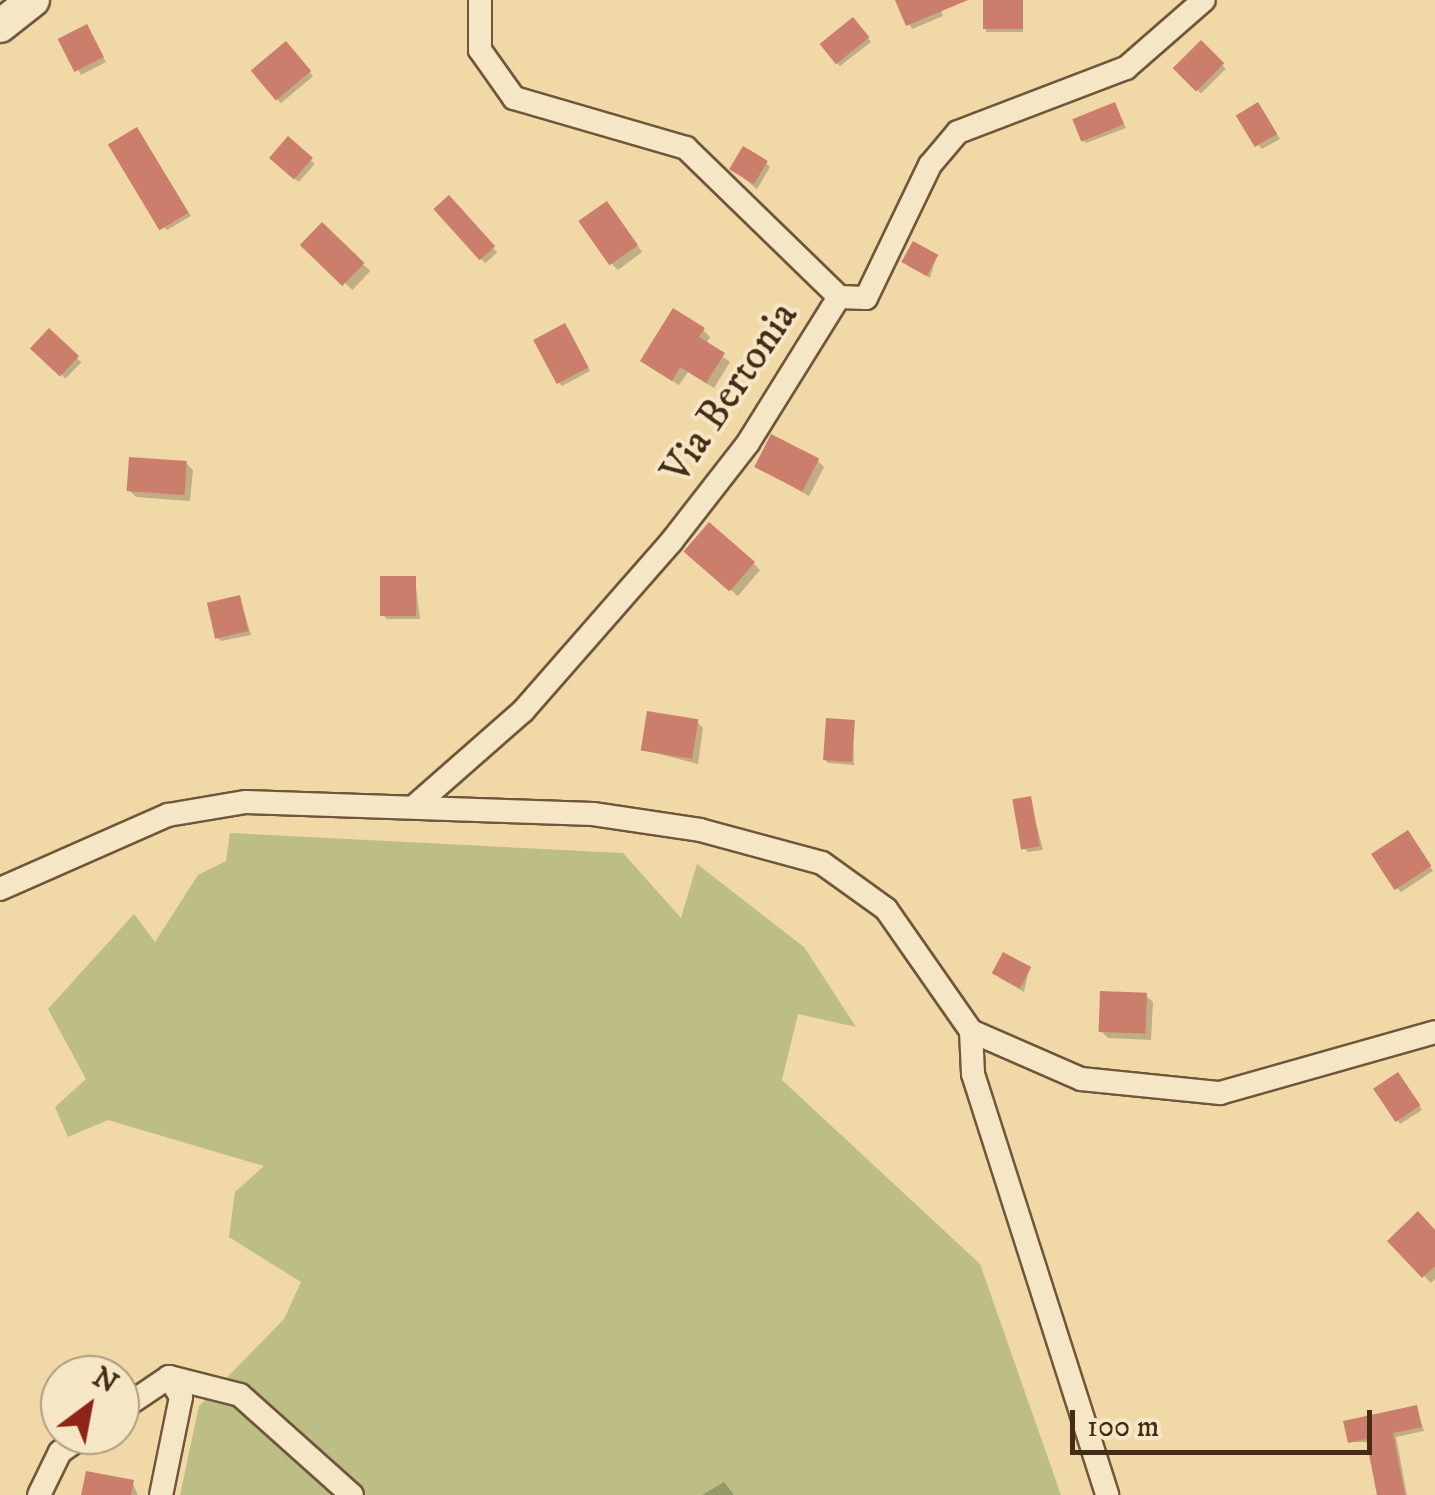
<!DOCTYPE html>
<style>
body{margin:0}
#map{position:relative;width:1435px;height:1495px;overflow:hidden;background:#f0d8a7;font-family:"IM FELL DW Pica",serif}
div>[style]{position:absolute}
.green>*{inset:0;background:#bcbe85}
.shadow>*{inset:0;background:#0003;transform-origin:0 0}
.building>*{inset:0;background:#cb7e6b;transform-origin:0 0}
.roads{filter:drop-shadow(2px 0 #70573b) drop-shadow(-2px 0 #70573b) drop-shadow(0 2px #70573b) drop-shadow(0 -2px #70573b)}
.street>*{height:22px;margin:-11px;padding:0 11px;transform-origin:11px;border-radius:11px;background:#f5e6c6}
.secondary>*{height:32px;margin:-16px;padding:0 16px;transform-origin:16px;border-radius:16px;background:#f5e6c6}
span{translate:-50% -50%;white-space:nowrap;text-align:center;line-height:1.15;-webkit-text-stroke:8px #f5e6c6;paint-order:stroke}
.street-label{font-size:42px;color:#452c17}
.north{position:absolute;left:40px;top:1355px;width:100px;height:100px;box-sizing:border-box;background:#f5e6c6;border:2px solid #af9c80;border-radius:50%;rotate:32deg;font-size:28px;font-weight:700;line-height:40px;text-align:center;color:#452c17}
.north::after{content:'';display:block;margin:auto;width:35px;height:45px;background:#8f2418;clip-path:polygon(50% 0,100% 100%,50% 72%,0 100%)}
.scale{position:absolute;left:1070px;top:1410px;width:302px;height:45px;box-sizing:border-box;border:5px solid #452c17;border-top:0;padding-left:12px;font-size:30px;line-height:35px;white-space:nowrap;color:#452c17;-webkit-text-stroke:8px #f5e6c6;paint-order:stroke}
</style>
<div id="map">
<div class="green">
<div style="clip-path:polygon(230px 833px,623px 853px,681px 918px,697px 864px,804px 947px,856px 1027px,798px 1014px,782px 1080px,980px 1264px,1061px 1495px,180px 1495px,199px 1406px,284px 1319px,301px 1282px,229px 1237px,235px 1192px,264px 1166px,108px 1120px,68px 1137px,55px 1107px,86px 1079px,48px 1009px,134px 914px,155px 942px,198px 875px,226px 861px)"></div>
</div>
<div class="shadow">
<div style="clip-path:polygon(897px 0,937px 0,943px 16px,912px 29px)"></div>
<div style="left:986px;top:0;width:37px;height:32px"></div>
<div style="clip-path:polygon(857px 24px,871px 42px,840px 66px,836px 62px)"></div>
<div style="clip-path:polygon(90px 32px,106px 62px,81px 75px,61px 41px)"></div>
<div style="left:286px;top:44px;width:42px;height:42px;rotate:50deg"></div>
<div style="left:1201px;top:44px;width:35px;height:35px;rotate:45deg"></div>
<div style="clip-path:polygon(1115px 105px,1126px 128px,1086px 143px,1082px 139px)"></div>
<div style="clip-path:polygon(1261px 109px,1280px 139px,1262px 149px,1258px 145px)"></div>
<div style="clip-path:polygon(140px 134px,191px 216px,167px 230px,163px 226px)"></div>
<div style="left:288px;top:140px;width:36px;height:24px;rotate:42deg"></div>
<div style="clip-path:polygon(766px 163px,770px 167px,757px 189px,736px 172px)"></div>
<div style="left:449px;top:199px;width:72px;height:16px;rotate:48deg"></div>
<div style="clip-path:polygon(613px 211px,642px 252px,618px 270px,611px 263px)"></div>
<div style="left:322px;top:226px;width:66px;height:26px;rotate:43deg"></div>
<div style="clip-path:polygon(936px 257px,930px 278px,908px 266px)"></div>
<div style="clip-path:polygon(569px 330px,590px 371px,562px 386px,558px 382px)"></div>
<div style="clip-path:polygon(703px 330px,710px 337px,706px 344px,730px 362px,714px 388px,688px 372px,679px 385px,650px 367px)"></div>
<div style="left:49px;top:331px;width:45px;height:23px;rotate:44deg"></div>
<div style="clip-path:polygon(817px 460px,824px 467px,809px 496px,756px 466px)"></div>
<div style="clip-path:polygon(186px 463px,193px 470px,190px 501px,136px 497px,129px 490px)"></div>
<div style="clip-path:polygon(693px 557px,753px 563px,760px 570px,738px 596px)"></div>
<div style="clip-path:polygon(415px 579px,420px 619px,387px 619px,383px 615px)"></div>
<div style="clip-path:polygon(240px 598px,251px 635px,221px 641px,217px 637px)"></div>
<div style="clip-path:polygon(696px 721px,703px 728px,698px 764px,644px 750px)"></div>
<div style="clip-path:polygon(853px 723px,854px 765px,828px 763px,824px 759px)"></div>
<div style="clip-path:polygon(1030px 799px,1043px 850px,1028px 852px,1024px 848px)"></div>
<div style="clip-path:polygon(1411px 838px,1433px 871px,1401px 892px,1397px 888px)"></div>
<div style="clip-path:polygon(1029px 969px,1024px 992px,998px 977px)"></div>
<div style="clip-path:polygon(1146px 996px,1153px 1002px,1151px 1040px,1108px 1038px,1101px 1031px)"></div>
<div style="clip-path:polygon(1402px 1079px,1422px 1110px,1400px 1124px,1376px 1088px)"></div>
<div style="clip-path:polygon(1435px 1233px,1435px 1279px,1431px 1283px,1390px 1241px)"></div>
<div style="clip-path:polygon(1416px 1408px,1424px 1431px,1396px 1437px,1407px 1495px,1379px 1495px,1370px 1442px,1350px 1442px)"></div>
<div style="clip-path:polygon(132px 1482px,138px 1495px,84px 1495px)"></div>
<div style="clip-path:polygon(724px 1482px,734px 1495px,702px 1495px)"></div>
</div>
<div class="building">
<div style="clip-path:polygon(895px 0,968px 0,906px 26px)"></div>
<div style="left:983px;top:0;width:40px;height:29px"></div>
<div style="left:853px;top:17px;width:26px;height:43px;rotate:51deg"></div>
<div style="left:87px;top:24px;width:37px;height:33px;rotate:63deg"></div>
<div style="left:1201px;top:40px;width:33px;height:40px;rotate:45deg"></div>
<div style="left:286px;top:41px;width:39px;height:46px;rotate:50deg"></div>
<div style="left:1115px;top:102px;width:24px;height:46px;rotate:68deg"></div>
<div style="left:1258px;top:102px;width:37px;height:26px;rotate:59deg"></div>
<div style="left:137px;top:127px;width:100px;height:34px;rotate:59deg"></div>
<div style="left:288px;top:136px;width:33px;height:29px;rotate:41deg"></div>
<div style="left:743px;top:146px;width:29px;height:27px;rotate:31deg"></div>
<div style="left:449px;top:195px;width:69px;height:21px;rotate:48deg"></div>
<div style="left:607px;top:201px;width:54px;height:35px;rotate:55deg"></div>
<div style="left:322px;top:222px;width:59px;height:32px;rotate:44deg"></div>
<div style="left:913px;top:241px;width:29px;height:24px;rotate:29deg"></div>
<div style="clip-path:polygon(673px 308px,705px 328px,699px 337px,725px 353px,706px 383px,680px 367px,672px 381px,640px 361px)"></div>
<div style="left:565px;top:323px;width:50px;height:36px;rotate:62deg"></div>
<div style="left:49px;top:328px;width:41px;height:28px;rotate:43deg"></div>
<div style="left:771px;top:434px;width:54px;height:37px;rotate:27deg"></div>
<div style="left:129px;top:457px;width:58px;height:34px;rotate:4deg"></div>
<div style="left:709px;top:522px;width:61px;height:39px;rotate:41deg"></div>
<div style="left:380px;top:576px;width:36px;height:40px"></div>
<div style="left:240px;top:595px;width:37px;height:34px;rotate:77deg"></div>
<div style="left:647px;top:711px;width:52px;height:40px;rotate:9deg"></div>
<div style="left:826px;top:718px;width:29px;height:42px;rotate:4deg"></div>
<div style="left:1031px;top:796px;width:51px;height:19px;rotate:80deg"></div>
<div style="left:1408px;top:830px;width:43px;height:44px;rotate:57deg"></div>
<div style="left:1003px;top:952px;width:32px;height:24px;rotate:28deg"></div>
<div style="left:1100px;top:991px;width:47px;height:41px;rotate:2deg"></div>
<div style="left:1398px;top:1072px;width:40px;height:30px;rotate:56deg"></div>
<div style="clip-path:polygon(1418px 1211px,1435px 1230px,1435px 1266px,1422px 1278px,1387px 1241px)"></div>
<div style="clip-path:polygon(1417px 1405px,1422px 1427px,1393px 1433px,1405px 1495px,1377px 1495px,1366px 1439px,1348px 1443px,1343px 1421px)"></div>
<div style="clip-path:polygon(86px 1471px,134px 1480px,131px 1495px,81px 1495px)"></div>
</div>
<div class="roads">
<div class="street">
<div style="left:480px;top:0;width:50px;rotate:90deg"></div>
<div style="left:480px;top:50px;width:59px;rotate:54.7deg"></div>
<div style="left:514px;top:98px;width:179px;rotate:16.2deg"></div>
<div style="left:686px;top:148px;width:214px;rotate:44.2deg"></div>
<div style="left:417px;top:804px;width:141px;rotate:-41.3deg"></div>
<div style="left:523px;top:711px;width:225px;rotate:-48.8deg"></div>
<div style="left:671px;top:542px;width:125px;rotate:-52.1deg"></div>
<div style="left:748px;top:443px;width:172px;rotate:-58.1deg"></div>
<div style="left:839px;top:297px;width:27px;rotate:2deg"></div>
<div style="left:866px;top:298px;width:148px;rotate:-64.3deg"></div>
<div style="left:930px;top:165px;width:43px;rotate:-49.7deg"></div>
<div style="left:958px;top:132px;width:180px;rotate:-20.9deg"></div>
<div style="left:1126px;top:68px;width:103px;rotate:-41.1deg"></div>
<div style="left:0;top:889px;width:184px;rotate:-23.8deg"></div>
<div style="left:168px;top:815px;width:79px;rotate:-9.5deg"></div>
<div style="left:246px;top:802px;width:347px;rotate:2deg"></div>
<div style="left:593px;top:814px;width:108px;rotate:8.5deg"></div>
<div style="left:700px;top:830px;width:126px;rotate:15.1deg"></div>
<div style="left:822px;top:863px;width:79px;rotate:35.7deg"></div>
<div style="left:886px;top:909px;width:149px;rotate:55.1deg"></div>
<div style="left:971px;top:1031px;width:43px;rotate:87.3deg"></div>
<div style="left:973px;top:1074px;width:442px;rotate:72.3deg"></div>
<div style="left:971px;top:1031px;width:120px;rotate:23.6deg"></div>
<div style="left:1081px;top:1079px;width:140px;rotate:5.8deg"></div>
<div style="left:1220px;top:1093px;width:223px;rotate:-15.8deg"></div>
<div style="left:169px;top:1377px;width:73px;rotate:14.2deg"></div>
<div style="left:240px;top:1395px;width:150px;rotate:41.8deg"></div>
<div style="left:120px;top:1410px;width:59px;rotate:-34deg"></div>
<div style="left:169px;top:1377px;width:23px;rotate:59deg"></div>
<div style="left:181px;top:1397px;width:100px;rotate:101.5deg"></div>
<div style="left:39px;top:1495px;width:48px;rotate:-64deg"></div>
<div style="left:60px;top:1452px;width:29px;rotate:-35deg"></div>
</div>
<div class="secondary">
<div style="left:0;top:26px;width:42px;rotate:-38.2deg"></div>
</div>
</div>
<div class="street-label">
<span style="left:730px;top:393px;rotate:-56deg">Via Bertonia</span>
</div>
<div class="north">N</div>
<div class="scale">100 m</div>
</div>
